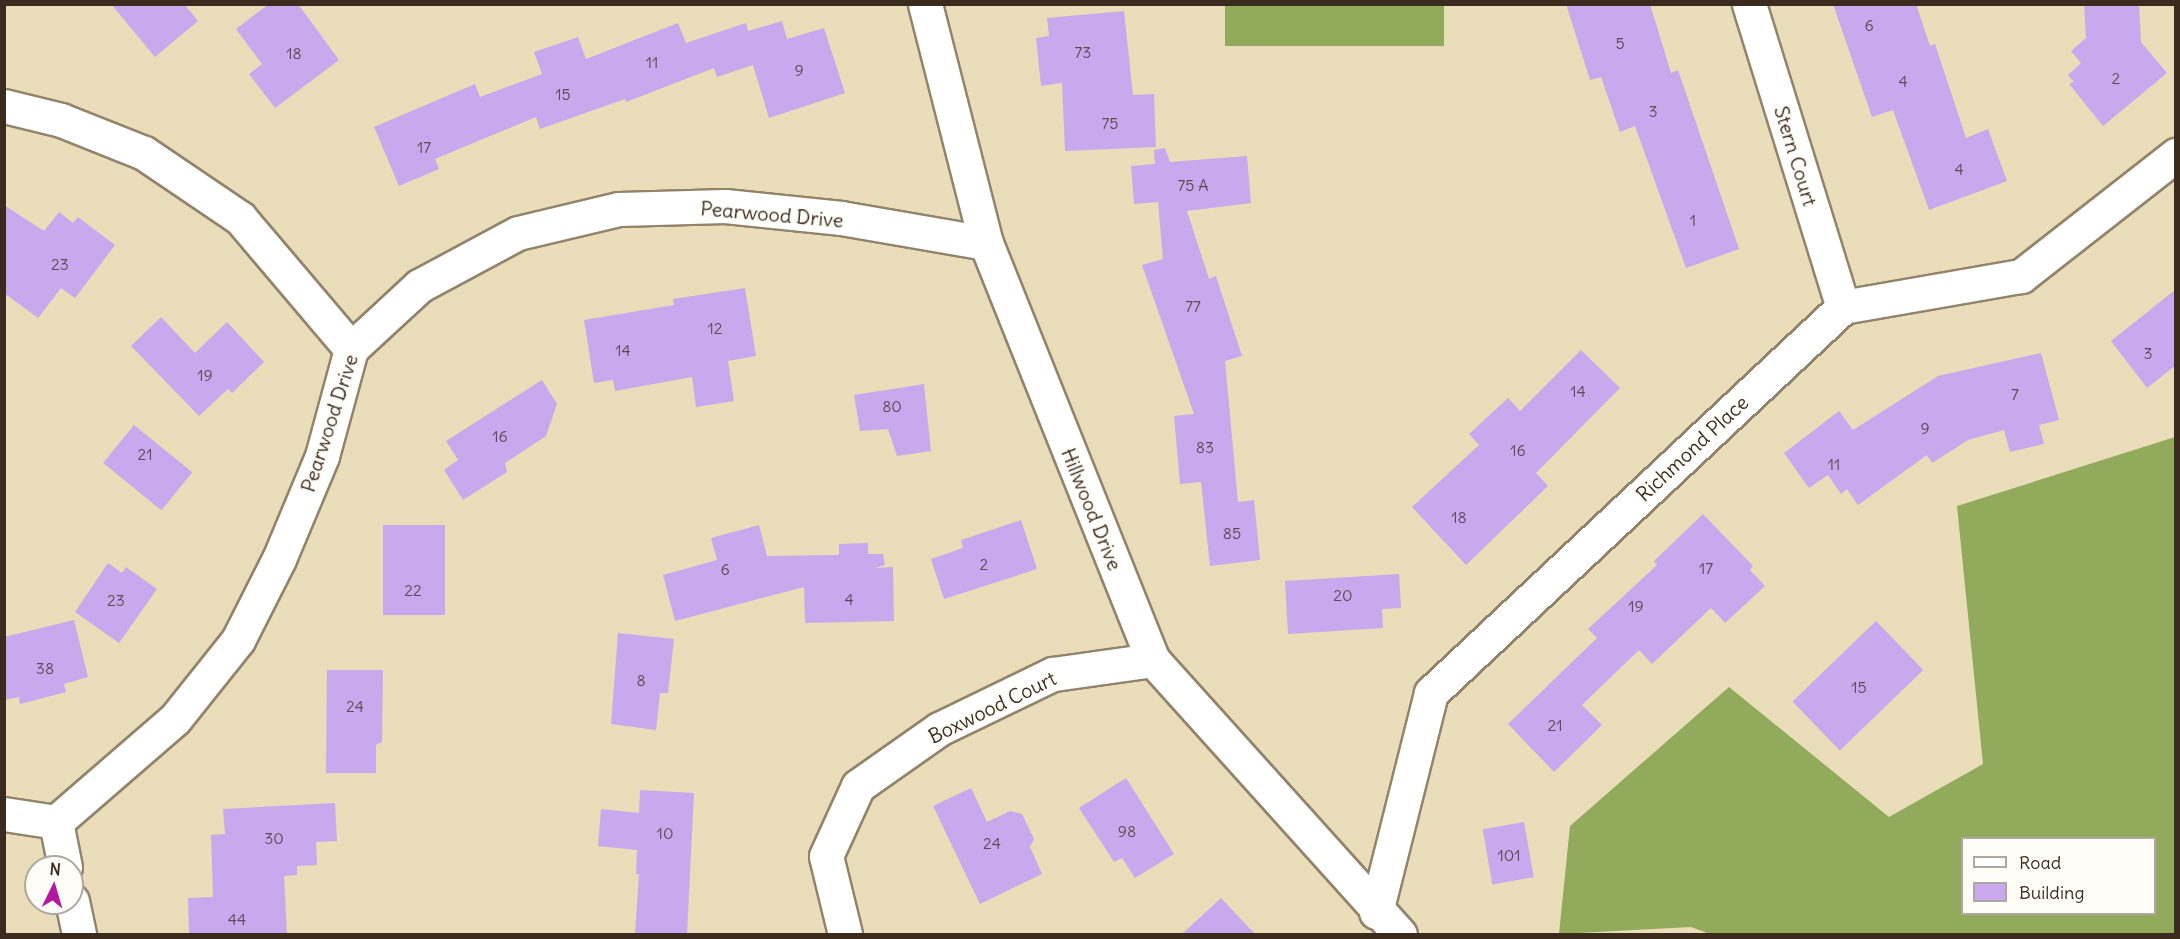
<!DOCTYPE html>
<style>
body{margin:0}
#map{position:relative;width:2180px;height:939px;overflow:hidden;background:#e9deb9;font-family:Delius,sans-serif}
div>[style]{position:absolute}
.forest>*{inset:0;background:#92aa5c;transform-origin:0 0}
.building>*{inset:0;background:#c9a8ed;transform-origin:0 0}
.roads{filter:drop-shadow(2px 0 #92846c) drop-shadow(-2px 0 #92846c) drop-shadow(0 2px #92846c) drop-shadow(0 -2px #92846c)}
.minor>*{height:33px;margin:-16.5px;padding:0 16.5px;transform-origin:16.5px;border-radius:16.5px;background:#fff}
span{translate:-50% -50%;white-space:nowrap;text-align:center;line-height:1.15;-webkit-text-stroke:4.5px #fdfcf7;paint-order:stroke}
.number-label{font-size:16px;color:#5e4a52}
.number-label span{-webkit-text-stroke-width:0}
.street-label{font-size:20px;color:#3b2a1e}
.frame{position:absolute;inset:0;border:6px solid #3b2a1e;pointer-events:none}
.legend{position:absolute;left:1961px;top:837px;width:195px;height:78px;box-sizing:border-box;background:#fdfcf7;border:2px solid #afa8a0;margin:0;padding:8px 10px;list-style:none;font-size:18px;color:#3b2a1e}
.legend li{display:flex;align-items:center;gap:12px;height:30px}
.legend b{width:30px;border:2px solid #afa8a0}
.north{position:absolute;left:24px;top:855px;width:60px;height:60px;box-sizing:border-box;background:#fdfcf7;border:2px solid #afa8a0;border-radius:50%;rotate:5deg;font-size:16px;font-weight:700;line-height:24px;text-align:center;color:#3b2a1e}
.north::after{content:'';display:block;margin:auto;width:21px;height:27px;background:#b5179e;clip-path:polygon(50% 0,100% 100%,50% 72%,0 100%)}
</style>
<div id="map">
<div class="forest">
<div style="left:1225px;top:5px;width:219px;height:41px"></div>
<div style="clip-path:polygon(evenodd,2175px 437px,2175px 934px,1710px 934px,1691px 927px,1559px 934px,1570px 826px,1729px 687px,1889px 817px,1983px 764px,1957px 506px,2175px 437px,1962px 838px,2154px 838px,2154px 914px,1962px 914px,1962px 838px)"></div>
</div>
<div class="building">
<div style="clip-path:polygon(111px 4px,184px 4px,198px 21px,155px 57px)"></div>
<div style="clip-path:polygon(269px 4px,298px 4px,339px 60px,275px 108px,249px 74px,262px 64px,236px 29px)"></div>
<div style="clip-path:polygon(1566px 4px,1650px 4px,1671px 73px,1678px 70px,1739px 249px,1686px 268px,1635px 126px,1620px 132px,1601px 77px,1590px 80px)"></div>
<div style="clip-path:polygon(1833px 4px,1916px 4px,1930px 46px,1935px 44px,1966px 138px,1988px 129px,2007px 181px,1929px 210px,1893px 110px,1872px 117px)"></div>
<div style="clip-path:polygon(2084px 4px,2139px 4px,2141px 42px,2167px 73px,2103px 126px,2069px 84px,2074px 82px,2068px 75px,2081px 63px,2071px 51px,2086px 38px)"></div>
<div style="clip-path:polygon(1124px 11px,1133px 95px,1154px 94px,1156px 147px,1065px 151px,1062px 83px,1041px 86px,1036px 38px,1049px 36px,1047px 18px)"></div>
<div style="clip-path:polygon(782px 21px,787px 39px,824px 28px,845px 93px,769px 118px,753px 65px,717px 77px,714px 68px,626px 102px,625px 99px,540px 129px,536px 117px,435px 159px,439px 169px,399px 186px,374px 127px,475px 84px,480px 97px,542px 74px,534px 52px,578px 37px,586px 59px,678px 23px,686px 43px,746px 23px,748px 31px)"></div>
<div style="clip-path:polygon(1165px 148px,1170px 162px,1247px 156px,1251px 203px,1187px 211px,1209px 279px,1216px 276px,1242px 356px,1225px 361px,1238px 502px,1254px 500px,1260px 560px,1210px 566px,1201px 482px,1180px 484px,1174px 416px,1194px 414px,1142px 265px,1163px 259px,1158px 202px,1134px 204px,1131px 166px,1155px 164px,1154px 150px)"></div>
<div style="clip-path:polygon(4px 205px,44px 231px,59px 212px,73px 223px,78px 217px,115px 245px,75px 298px,61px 288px,38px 318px,4px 293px)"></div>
<div style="clip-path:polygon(745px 288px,756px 356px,728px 361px,734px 401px,696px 407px,692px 377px,615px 391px,613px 380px,594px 383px,584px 320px,674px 305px,673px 299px)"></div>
<div style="clip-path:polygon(2175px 290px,2175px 366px,2147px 388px,2111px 341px)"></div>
<div style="clip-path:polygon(161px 317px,195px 353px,227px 322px,264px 362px,232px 393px,228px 389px,199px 416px,131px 346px)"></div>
<div style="clip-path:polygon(1581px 350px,1620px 388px,1536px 473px,1548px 486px,1466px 565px,1412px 507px,1479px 445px,1469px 434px,1508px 398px,1520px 411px)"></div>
<div style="clip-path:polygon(2041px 353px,2059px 420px,2039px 425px,2044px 444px,2010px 452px,2004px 430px,1968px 440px,1932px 463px,1927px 455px,1858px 505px,1847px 489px,1841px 494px,1828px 475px,1809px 488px,1784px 453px,1839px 411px,1853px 430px,1938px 376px)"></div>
<div style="clip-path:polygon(542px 380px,557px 404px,546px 436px,505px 463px,507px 472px,463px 500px,444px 470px,458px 460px,446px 441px)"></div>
<div style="clip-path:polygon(924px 384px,931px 451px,897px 456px,888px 429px,860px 431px,854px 395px)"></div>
<div style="left:134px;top:425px;width:75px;height:49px;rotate:39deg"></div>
<div style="clip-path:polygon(1703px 514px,1753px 566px,1750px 570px,1765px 586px,1725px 623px,1711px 608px,1652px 664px,1639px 650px,1582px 705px,1602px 725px,1554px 772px,1508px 724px,1597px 638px,1588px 629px,1657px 565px,1654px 561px)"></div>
<div style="clip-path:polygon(1021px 520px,1037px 569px,944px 599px,931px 559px,963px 548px,961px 540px)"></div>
<div style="left:383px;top:525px;width:62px;height:90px"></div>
<div style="clip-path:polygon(759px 525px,767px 556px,839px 555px,839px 544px,868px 543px,868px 554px,883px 554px,885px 565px,875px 568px,893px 567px,894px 621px,805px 623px,804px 587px,675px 621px,663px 575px,717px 560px,711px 538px)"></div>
<div style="clip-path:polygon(108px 563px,122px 573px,126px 567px,157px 589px,119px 643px,75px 612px)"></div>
<div style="clip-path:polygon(1399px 574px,1401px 608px,1382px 609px,1383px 628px,1288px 634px,1285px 581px)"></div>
<div style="clip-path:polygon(74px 620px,88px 677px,64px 684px,66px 692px,20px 704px,19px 697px,4px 700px,4px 637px)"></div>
<div style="left:1876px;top:621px;width:68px;height:116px;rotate:46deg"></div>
<div style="clip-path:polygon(618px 633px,674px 639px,668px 693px,660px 693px,656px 730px,611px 724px)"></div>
<div style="clip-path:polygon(327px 670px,383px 670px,382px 742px,376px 745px,376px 773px,326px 773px)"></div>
<div style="clip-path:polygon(1126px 778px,1174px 854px,1135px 878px,1122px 858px,1114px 862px,1079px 808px)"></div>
<div style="clip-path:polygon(971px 788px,987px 822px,1010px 811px,1022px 814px,1034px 839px,1030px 847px,1042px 874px,980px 904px,933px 806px)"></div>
<div style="clip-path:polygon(640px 790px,694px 793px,687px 934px,635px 934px,639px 874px,636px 874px,637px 850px,598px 846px,601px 809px,639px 813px)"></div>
<div style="clip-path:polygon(335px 803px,337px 841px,316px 842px,317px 865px,297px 866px,297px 875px,284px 876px,287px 934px,189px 934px,188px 898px,213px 897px,211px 835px,225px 834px,223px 809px)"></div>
<div style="left:1524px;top:822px;width:56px;height:42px;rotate:80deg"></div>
<div style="clip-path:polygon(1221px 898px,1255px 934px,1182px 934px)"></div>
</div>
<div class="roads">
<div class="minor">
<div style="left:925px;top:4px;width:247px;rotate:75.7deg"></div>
<div style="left:986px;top:243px;width:449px;rotate:68.2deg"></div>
<div style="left:1153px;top:660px;width:369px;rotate:48deg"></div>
<div style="left:1749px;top:4px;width:317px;rotate:72.8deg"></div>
<div style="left:4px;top:106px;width:59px;rotate:13.8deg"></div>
<div style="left:61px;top:120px;width:89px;rotate:21.7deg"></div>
<div style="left:144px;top:153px;width:116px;rotate:34.1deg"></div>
<div style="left:240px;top:218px;width:172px;rotate:49.7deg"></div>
<div style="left:4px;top:814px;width:53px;rotate:8.7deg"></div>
<div style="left:56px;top:822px;width:157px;rotate:-40.9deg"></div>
<div style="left:175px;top:719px;width:101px;rotate:-51.4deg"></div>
<div style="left:238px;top:640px;width:91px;rotate:-63.2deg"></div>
<div style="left:279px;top:559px;width:112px;rotate:-67.3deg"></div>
<div style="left:322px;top:456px;width:111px;rotate:-74.8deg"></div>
<div style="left:351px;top:349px;width:93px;rotate:-42.8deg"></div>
<div style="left:419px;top:286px;width:112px;rotate:-28.2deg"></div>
<div style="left:518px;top:233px;width:104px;rotate:-13.4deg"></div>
<div style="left:619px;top:209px;width:106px;rotate:-1.6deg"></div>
<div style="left:725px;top:206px;width:117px;rotate:5.9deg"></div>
<div style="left:841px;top:218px;width:147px;rotate:9.8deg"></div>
<div style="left:56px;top:822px;width:46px;rotate:78.7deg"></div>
<div style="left:72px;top:901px;width:34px;rotate:78deg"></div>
<div style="left:1376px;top:912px;width:226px;rotate:-75.9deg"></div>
<div style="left:1431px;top:693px;width:565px;rotate:-43.13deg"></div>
<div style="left:1843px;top:307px;width:181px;rotate:-9.9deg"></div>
<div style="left:2021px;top:276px;width:197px;rotate:-38deg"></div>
<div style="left:845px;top:934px;width:80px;rotate:-103.7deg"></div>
<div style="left:826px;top:856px;width:77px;rotate:-65.4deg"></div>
<div style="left:858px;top:786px;width:99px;rotate:-35.1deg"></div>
<div style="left:939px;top:729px;width:127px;rotate:-25.8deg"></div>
<div style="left:1053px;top:674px;width:101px;rotate:-8deg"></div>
</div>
</div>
<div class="number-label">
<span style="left:1869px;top:25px">6</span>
<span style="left:1620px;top:43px">5</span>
<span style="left:1083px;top:52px">73</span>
<span style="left:294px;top:53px">18</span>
<span style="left:652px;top:62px">11</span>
<span style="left:799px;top:70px">9</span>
<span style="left:2116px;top:78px">2</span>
<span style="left:1903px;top:81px">4</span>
<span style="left:563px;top:94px">15</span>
<span style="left:1653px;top:111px">3</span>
<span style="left:1110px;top:123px">75</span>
<span style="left:424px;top:147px">17</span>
<span style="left:1959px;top:169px">4</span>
<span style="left:1193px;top:185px">75 A</span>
<span style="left:1693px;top:220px">1</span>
<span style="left:60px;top:264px">23</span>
<span style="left:1193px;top:306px">77</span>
<span style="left:715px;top:328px">12</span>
<span style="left:623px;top:350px">14</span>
<span style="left:2148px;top:353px">3</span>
<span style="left:205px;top:375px">19</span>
<span style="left:1578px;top:391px">14</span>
<span style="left:2015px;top:394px">7</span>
<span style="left:892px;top:406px">80</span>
<span style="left:1925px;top:428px">9</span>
<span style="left:500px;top:436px">16</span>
<span style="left:1205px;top:447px">83</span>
<span style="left:1518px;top:450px">16</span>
<span style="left:145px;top:454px">21</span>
<span style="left:1834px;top:464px">11</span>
<span style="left:1459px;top:517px">18</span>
<span style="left:1232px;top:533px">85</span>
<span style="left:984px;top:564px">2</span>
<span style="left:1706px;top:568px">17</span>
<span style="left:725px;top:569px">6</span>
<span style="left:413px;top:590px">22</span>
<span style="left:1343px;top:595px">20</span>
<span style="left:849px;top:599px">4</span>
<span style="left:116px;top:600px">23</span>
<span style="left:1636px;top:606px">19</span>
<span style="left:45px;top:668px">38</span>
<span style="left:641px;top:680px">8</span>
<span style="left:1859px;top:687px">15</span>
<span style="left:355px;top:706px">24</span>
<span style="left:1555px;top:725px">21</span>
<span style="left:1127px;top:831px">98</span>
<span style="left:665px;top:833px">10</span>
<span style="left:274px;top:838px">30</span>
<span style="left:992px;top:843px">24</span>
<span style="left:1509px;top:855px">101</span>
<span style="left:237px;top:919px">44</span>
</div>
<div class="street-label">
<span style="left:1796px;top:156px;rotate:73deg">Stern Court</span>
<span style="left:772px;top:214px;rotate:5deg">Pearwood Drive</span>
<span style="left:329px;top:423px;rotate:-72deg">Pearwood Drive</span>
<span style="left:1692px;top:448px;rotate:-43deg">Richmond Place</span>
<span style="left:1092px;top:509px;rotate:68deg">Hillwood Drive</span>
<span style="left:992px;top:707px;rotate:-26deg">Boxwood Court</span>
</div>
<div class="frame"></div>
<ul class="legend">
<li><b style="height:8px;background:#fff"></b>Road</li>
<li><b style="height:16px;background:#c9a8ed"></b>Building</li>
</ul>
<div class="north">N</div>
</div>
